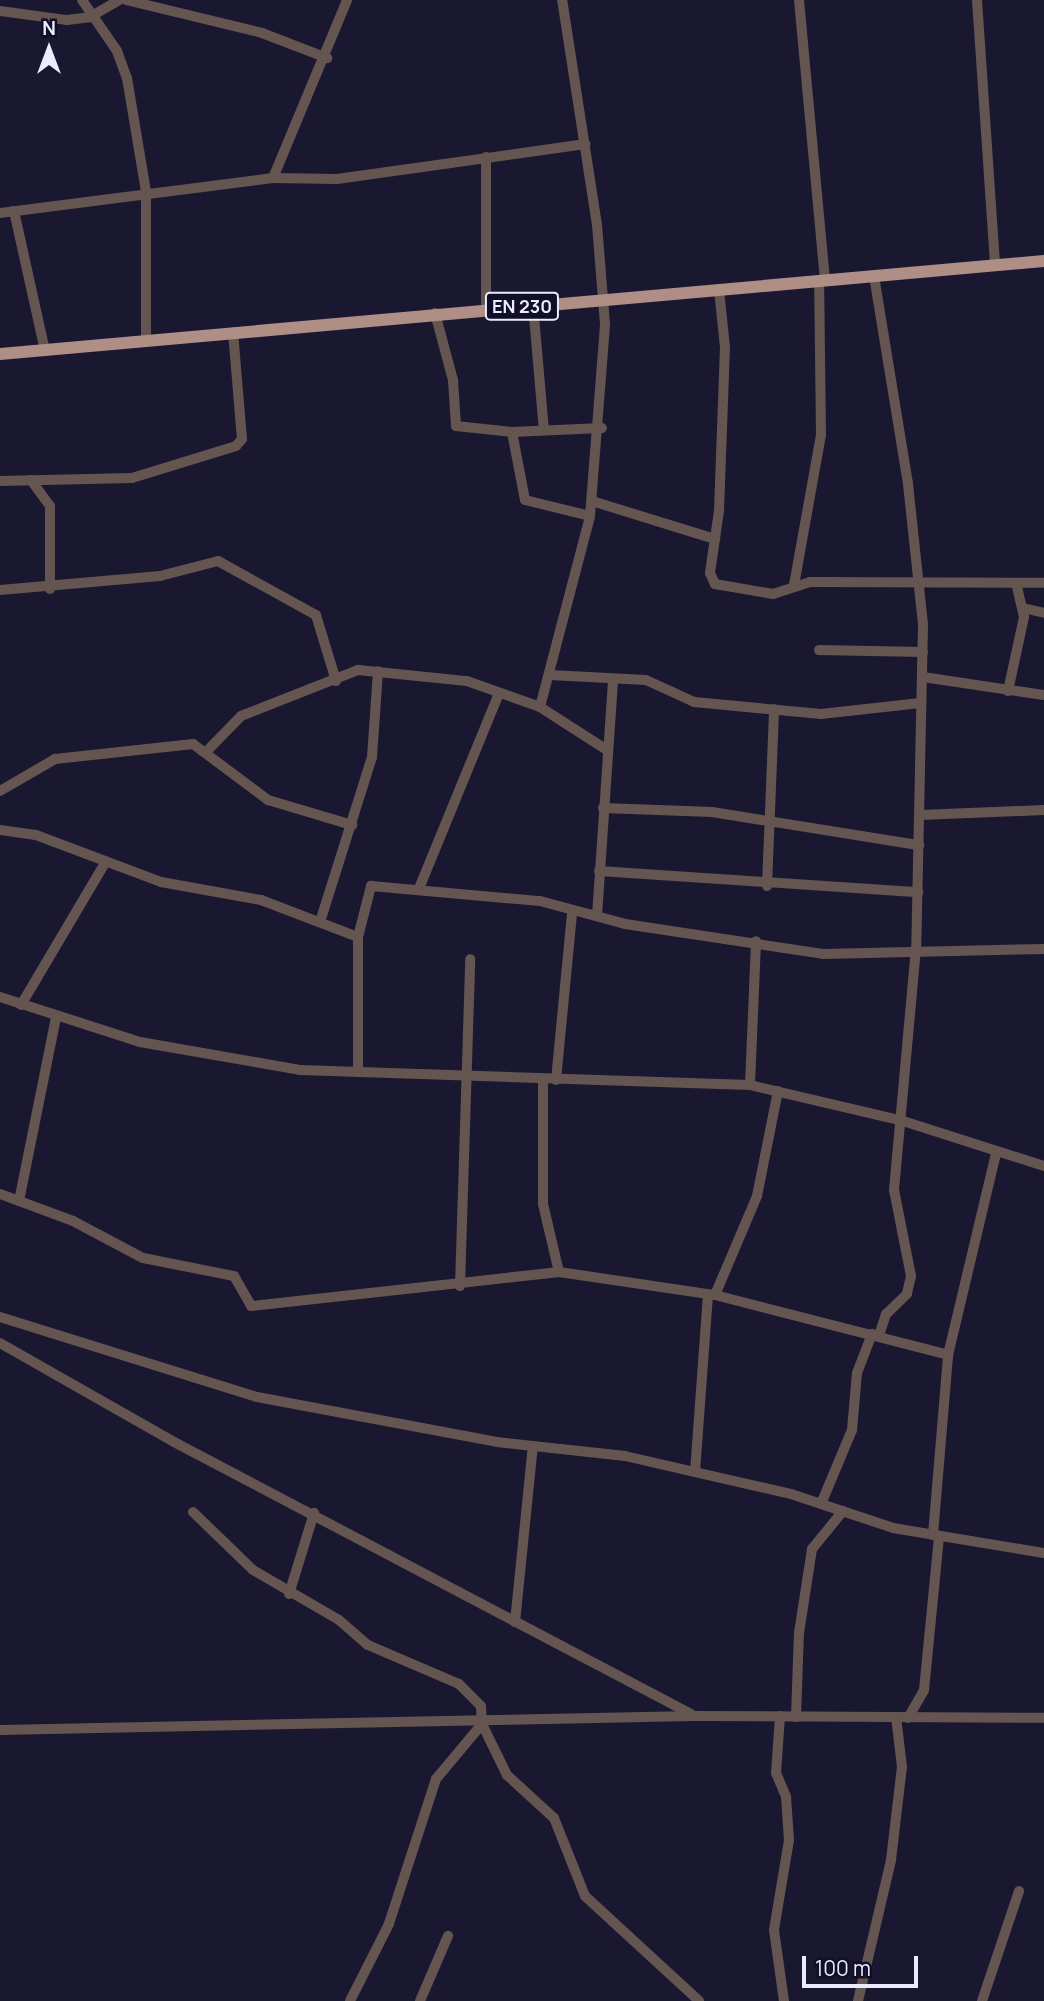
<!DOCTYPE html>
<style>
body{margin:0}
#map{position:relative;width:1044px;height:2001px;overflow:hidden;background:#1a1831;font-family:Manrope,sans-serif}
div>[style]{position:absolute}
.minor>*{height:10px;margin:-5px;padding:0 5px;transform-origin:5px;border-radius:5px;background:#655551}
.major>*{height:12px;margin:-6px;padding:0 6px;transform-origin:6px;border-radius:6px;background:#af8e86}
span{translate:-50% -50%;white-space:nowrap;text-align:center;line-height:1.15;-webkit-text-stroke:5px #110e27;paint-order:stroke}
.shield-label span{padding:2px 5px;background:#110e27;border:2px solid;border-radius:5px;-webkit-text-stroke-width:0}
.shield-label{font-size:18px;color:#ebebfd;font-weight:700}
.north{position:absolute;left:14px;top:14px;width:70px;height:70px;-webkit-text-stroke:5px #110e27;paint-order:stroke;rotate:0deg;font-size:19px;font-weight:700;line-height:28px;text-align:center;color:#ebebfd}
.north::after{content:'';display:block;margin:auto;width:24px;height:32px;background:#ebebfd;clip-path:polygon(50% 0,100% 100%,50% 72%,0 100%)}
.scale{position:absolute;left:802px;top:1956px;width:116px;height:32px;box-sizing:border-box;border:4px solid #ebebfd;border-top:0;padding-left:9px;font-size:21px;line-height:24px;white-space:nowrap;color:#ebebfd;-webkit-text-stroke:5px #110e27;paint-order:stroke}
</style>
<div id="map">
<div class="minor">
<div style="left:82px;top:0;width:62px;rotate:55.5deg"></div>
<div style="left:117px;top:51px;width:29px;rotate:70deg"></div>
<div style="left:127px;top:78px;width:116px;rotate:80.5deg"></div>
<div style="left:146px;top:192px;width:148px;rotate:90deg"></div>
<div style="left:126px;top:0;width:140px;rotate:13.6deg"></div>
<div style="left:262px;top:33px;width:70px;rotate:21deg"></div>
<div style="left:799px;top:0;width:281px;rotate:84.7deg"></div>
<div style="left:977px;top:0;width:266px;rotate:86.1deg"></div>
<div style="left:0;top:11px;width:68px;rotate:7.7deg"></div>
<div style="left:67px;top:20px;width:23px;rotate:-7deg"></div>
<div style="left:90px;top:17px;width:34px;rotate:-30deg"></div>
<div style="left:486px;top:157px;width:152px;rotate:90deg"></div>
<div style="left:273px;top:178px;width:193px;rotate:-67.4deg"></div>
<div style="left:14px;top:211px;width:143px;rotate:77.5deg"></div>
<div style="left:0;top:213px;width:275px;rotate:-7.3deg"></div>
<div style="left:273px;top:178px;width:64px;rotate:0.9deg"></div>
<div style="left:337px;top:179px;width:251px;rotate:-8deg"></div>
<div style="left:874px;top:276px;width:211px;rotate:80.7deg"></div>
<div style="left:908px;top:484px;width:142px;rotate:83.9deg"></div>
<div style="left:923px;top:625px;width:323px;rotate:91.2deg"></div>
<div style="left:916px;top:948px;width:243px;rotate:95.2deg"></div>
<div style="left:894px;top:1190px;width:88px;rotate:78.8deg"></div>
<div style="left:911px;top:1276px;width:18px;rotate:103deg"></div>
<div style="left:907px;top:1294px;width:29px;rotate:136deg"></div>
<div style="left:886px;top:1314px;width:22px;rotate:108deg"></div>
<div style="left:719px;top:290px;width:57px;rotate:84deg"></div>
<div style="left:725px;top:347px;width:164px;rotate:92.1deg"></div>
<div style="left:719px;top:511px;width:63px;rotate:98.3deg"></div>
<div style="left:710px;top:573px;width:12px;rotate:66deg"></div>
<div style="left:715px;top:584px;width:59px;rotate:9.8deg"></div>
<div style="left:773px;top:594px;width:39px;rotate:-18deg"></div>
<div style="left:810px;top:582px;width:234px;rotate:0.2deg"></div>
<div style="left:533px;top:305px;width:125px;rotate:85deg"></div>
<div style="left:435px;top:313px;width:69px;rotate:75deg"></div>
<div style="left:453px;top:380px;width:46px;rotate:86.3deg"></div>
<div style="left:456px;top:426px;width:56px;rotate:6.1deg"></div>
<div style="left:512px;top:432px;width:69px;rotate:79.2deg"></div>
<div style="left:525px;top:500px;width:67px;rotate:13.8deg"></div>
<div style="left:512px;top:432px;width:90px;rotate:-2.5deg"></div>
<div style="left:31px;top:480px;width:32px;rotate:54deg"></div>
<div style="left:50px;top:506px;width:83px;rotate:90deg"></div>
<div style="left:0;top:481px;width:132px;rotate:-1.3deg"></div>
<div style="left:132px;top:478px;width:109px;rotate:-17.1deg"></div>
<div style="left:236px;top:446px;width:9px;rotate:-49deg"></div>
<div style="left:242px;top:439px;width:107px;rotate:-94.8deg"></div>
<div style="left:592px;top:501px;width:129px;rotate:17.2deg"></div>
<div style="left:794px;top:585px;width:152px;rotate:-79.8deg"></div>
<div style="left:821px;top:435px;width:154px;rotate:-90.7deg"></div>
<div style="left:0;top:590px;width:161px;rotate:-5deg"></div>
<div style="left:160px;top:576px;width:60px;rotate:-14.5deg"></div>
<div style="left:218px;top:561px;width:112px;rotate:28.9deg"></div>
<div style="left:316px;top:615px;width:69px;rotate:73.1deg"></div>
<div style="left:1023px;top:608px;width:22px;rotate:13deg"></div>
<div style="left:819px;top:650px;width:104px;rotate:1.1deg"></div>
<div style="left:550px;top:675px;width:96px;rotate:3deg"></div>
<div style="left:646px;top:680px;width:53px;rotate:24.6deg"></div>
<div style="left:694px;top:702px;width:128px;rotate:5.4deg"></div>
<div style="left:821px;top:714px;width:100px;rotate:-6.3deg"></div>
<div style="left:923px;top:677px;width:122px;rotate:8.5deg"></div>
<div style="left:1008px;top:691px;width:76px;rotate:-77.8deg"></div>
<div style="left:1024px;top:617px;width:35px;rotate:-103deg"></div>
<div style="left:540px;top:707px;width:197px;rotate:-75.3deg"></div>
<div style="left:590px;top:516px;width:193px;rotate:-85.5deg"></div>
<div style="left:605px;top:324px;width:99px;rotate:-94.6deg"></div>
<div style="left:597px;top:225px;width:228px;rotate:-98.8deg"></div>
<div style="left:206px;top:752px;width:50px;rotate:-45.8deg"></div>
<div style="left:241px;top:716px;width:126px;rotate:-21.5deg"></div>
<div style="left:358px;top:670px;width:110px;rotate:5.8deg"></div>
<div style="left:467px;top:681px;width:77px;rotate:19.6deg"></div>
<div style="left:540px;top:707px;width:80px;rotate:32.7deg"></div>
<div style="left:0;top:791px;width:64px;rotate:-30.2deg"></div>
<div style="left:55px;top:759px;width:139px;rotate:-6.2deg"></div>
<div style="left:193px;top:744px;width:94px;rotate:36.7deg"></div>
<div style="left:268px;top:800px;width:88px;rotate:16.6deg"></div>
<div style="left:603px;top:808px;width:109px;rotate:2.1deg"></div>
<div style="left:712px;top:812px;width:210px;rotate:9.1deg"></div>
<div style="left:920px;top:815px;width:124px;rotate:-2.3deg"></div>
<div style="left:0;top:830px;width:36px;rotate:8deg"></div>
<div style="left:36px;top:835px;width:134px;rotate:20.6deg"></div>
<div style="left:161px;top:882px;width:102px;rotate:10.2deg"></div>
<div style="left:261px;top:900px;width:104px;rotate:20.9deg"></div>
<div style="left:599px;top:871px;width:320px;rotate:3.8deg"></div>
<div style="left:420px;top:886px;width:209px;rotate:-67.7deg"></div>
<div style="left:767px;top:886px;width:177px;rotate:-87.7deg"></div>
<div style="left:597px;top:916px;width:237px;rotate:-86.1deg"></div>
<div style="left:320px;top:922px;width:173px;rotate:-72.5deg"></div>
<div style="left:372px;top:757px;width:86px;rotate:-86deg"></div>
<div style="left:0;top:997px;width:147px;rotate:17.8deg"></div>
<div style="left:140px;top:1042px;width:162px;rotate:9.9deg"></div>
<div style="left:300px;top:1070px;width:450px;rotate:1.9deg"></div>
<div style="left:750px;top:1085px;width:157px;rotate:13.2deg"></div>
<div style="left:903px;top:1121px;width:148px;rotate:17.7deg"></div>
<div style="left:21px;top:1005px;width:167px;rotate:-59.4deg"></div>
<div style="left:358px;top:1072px;width:135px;rotate:-90deg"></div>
<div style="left:358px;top:937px;width:53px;rotate:-75.7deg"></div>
<div style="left:371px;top:886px;width:170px;rotate:5.1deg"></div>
<div style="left:540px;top:901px;width:88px;rotate:15.1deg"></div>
<div style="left:625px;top:924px;width:200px;rotate:8.6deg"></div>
<div style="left:823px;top:954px;width:221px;rotate:-1.3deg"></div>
<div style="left:556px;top:1080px;width:168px;rotate:-84.5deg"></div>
<div style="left:543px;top:1081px;width:123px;rotate:90deg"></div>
<div style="left:543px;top:1204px;width:70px;rotate:76.8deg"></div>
<div style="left:750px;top:1085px;width:144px;rotate:-87.6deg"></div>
<div style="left:0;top:1194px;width:78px;rotate:20.3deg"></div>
<div style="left:73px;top:1221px;width:79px;rotate:27.9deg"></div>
<div style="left:143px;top:1258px;width:93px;rotate:11.2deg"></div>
<div style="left:234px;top:1276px;width:34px;rotate:60deg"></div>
<div style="left:251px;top:1306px;width:310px;rotate:-6.3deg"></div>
<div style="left:559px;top:1272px;width:158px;rotate:8.4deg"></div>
<div style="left:715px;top:1295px;width:241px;rotate:14.4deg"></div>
<div style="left:19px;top:1201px;width:188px;rotate:-78.6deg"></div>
<div style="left:460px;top:1286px;width:327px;rotate:-88.2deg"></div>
<div style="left:715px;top:1295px;width:108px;rotate:-67deg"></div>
<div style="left:757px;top:1196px;width:107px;rotate:-78.7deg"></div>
<div style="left:0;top:1317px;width:269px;rotate:17.3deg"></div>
<div style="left:257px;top:1397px;width:244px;rotate:10.6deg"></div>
<div style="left:497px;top:1442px;width:129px;rotate:6.2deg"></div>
<div style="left:625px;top:1456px;width:170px;rotate:12.9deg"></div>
<div style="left:791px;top:1494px;width:108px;rotate:18.4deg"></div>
<div style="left:893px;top:1528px;width:153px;rotate:9.4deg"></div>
<div style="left:0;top:1343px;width:200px;rotate:29.6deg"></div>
<div style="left:174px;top:1442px;width:584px;rotate:27.75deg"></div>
<div style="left:695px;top:1472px;width:178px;rotate:-85.8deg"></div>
<div style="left:821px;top:1504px;width:80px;rotate:-67.3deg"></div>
<div style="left:852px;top:1430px;width:57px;rotate:-85deg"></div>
<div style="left:857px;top:1373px;width:42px;rotate:-69deg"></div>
<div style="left:193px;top:1512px;width:83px;rotate:44deg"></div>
<div style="left:253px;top:1570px;width:99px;rotate:30.2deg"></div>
<div style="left:339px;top:1620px;width:38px;rotate:41deg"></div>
<div style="left:368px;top:1645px;width:99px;rotate:23.2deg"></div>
<div style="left:459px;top:1684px;width:31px;rotate:45deg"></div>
<div style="left:481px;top:1706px;width:18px;rotate:87deg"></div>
<div style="left:482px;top:1724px;width:72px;rotate:129.9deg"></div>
<div style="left:436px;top:1779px;width:152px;rotate:108deg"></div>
<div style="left:389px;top:1924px;width:86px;rotate:116.9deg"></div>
<div style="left:933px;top:1535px;width:181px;rotate:-85.2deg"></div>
<div style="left:948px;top:1355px;width:207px;rotate:-76.6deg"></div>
<div style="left:289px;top:1594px;width:85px;rotate:-72.8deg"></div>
<div style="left:515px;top:1622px;width:177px;rotate:-84.2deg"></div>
<div style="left:780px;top:1716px;width:57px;rotate:94deg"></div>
<div style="left:776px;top:1773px;width:26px;rotate:67deg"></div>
<div style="left:786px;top:1797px;width:43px;rotate:86deg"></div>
<div style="left:789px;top:1840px;width:91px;rotate:99.5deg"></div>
<div style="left:774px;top:1930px;width:72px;rotate:82deg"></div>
<div style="left:796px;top:1717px;width:84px;rotate:-88deg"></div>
<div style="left:799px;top:1633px;width:85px;rotate:-81.2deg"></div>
<div style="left:812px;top:1549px;width:49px;rotate:-50.8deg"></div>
<div style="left:908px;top:1718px;width:32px;rotate:-60deg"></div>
<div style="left:924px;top:1690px;width:155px;rotate:-84.4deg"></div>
<div style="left:482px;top:1724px;width:57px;rotate:63.9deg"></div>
<div style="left:507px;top:1775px;width:64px;rotate:42.5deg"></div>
<div style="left:554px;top:1818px;width:84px;rotate:68.3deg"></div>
<div style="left:585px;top:1896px;width:155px;rotate:42.6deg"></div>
<div style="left:0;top:1730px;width:694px;rotate:-1.16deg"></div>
<div style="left:694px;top:1716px;width:350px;rotate:0.3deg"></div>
<div style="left:420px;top:2001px;width:71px;rotate:-66.7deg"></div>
<div style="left:858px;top:2001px;width:145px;rotate:-76.8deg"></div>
<div style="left:891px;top:1860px;width:94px;rotate:-83.3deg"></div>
<div style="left:902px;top:1767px;width:50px;rotate:-96.8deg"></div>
<div style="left:982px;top:2001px;width:116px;rotate:-71.4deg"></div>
</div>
<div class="major">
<div style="left:0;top:354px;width:1048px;rotate:-5.09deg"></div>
</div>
<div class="shield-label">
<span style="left:522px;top:306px">EN 230</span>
</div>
<div class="north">N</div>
<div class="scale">100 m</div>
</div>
